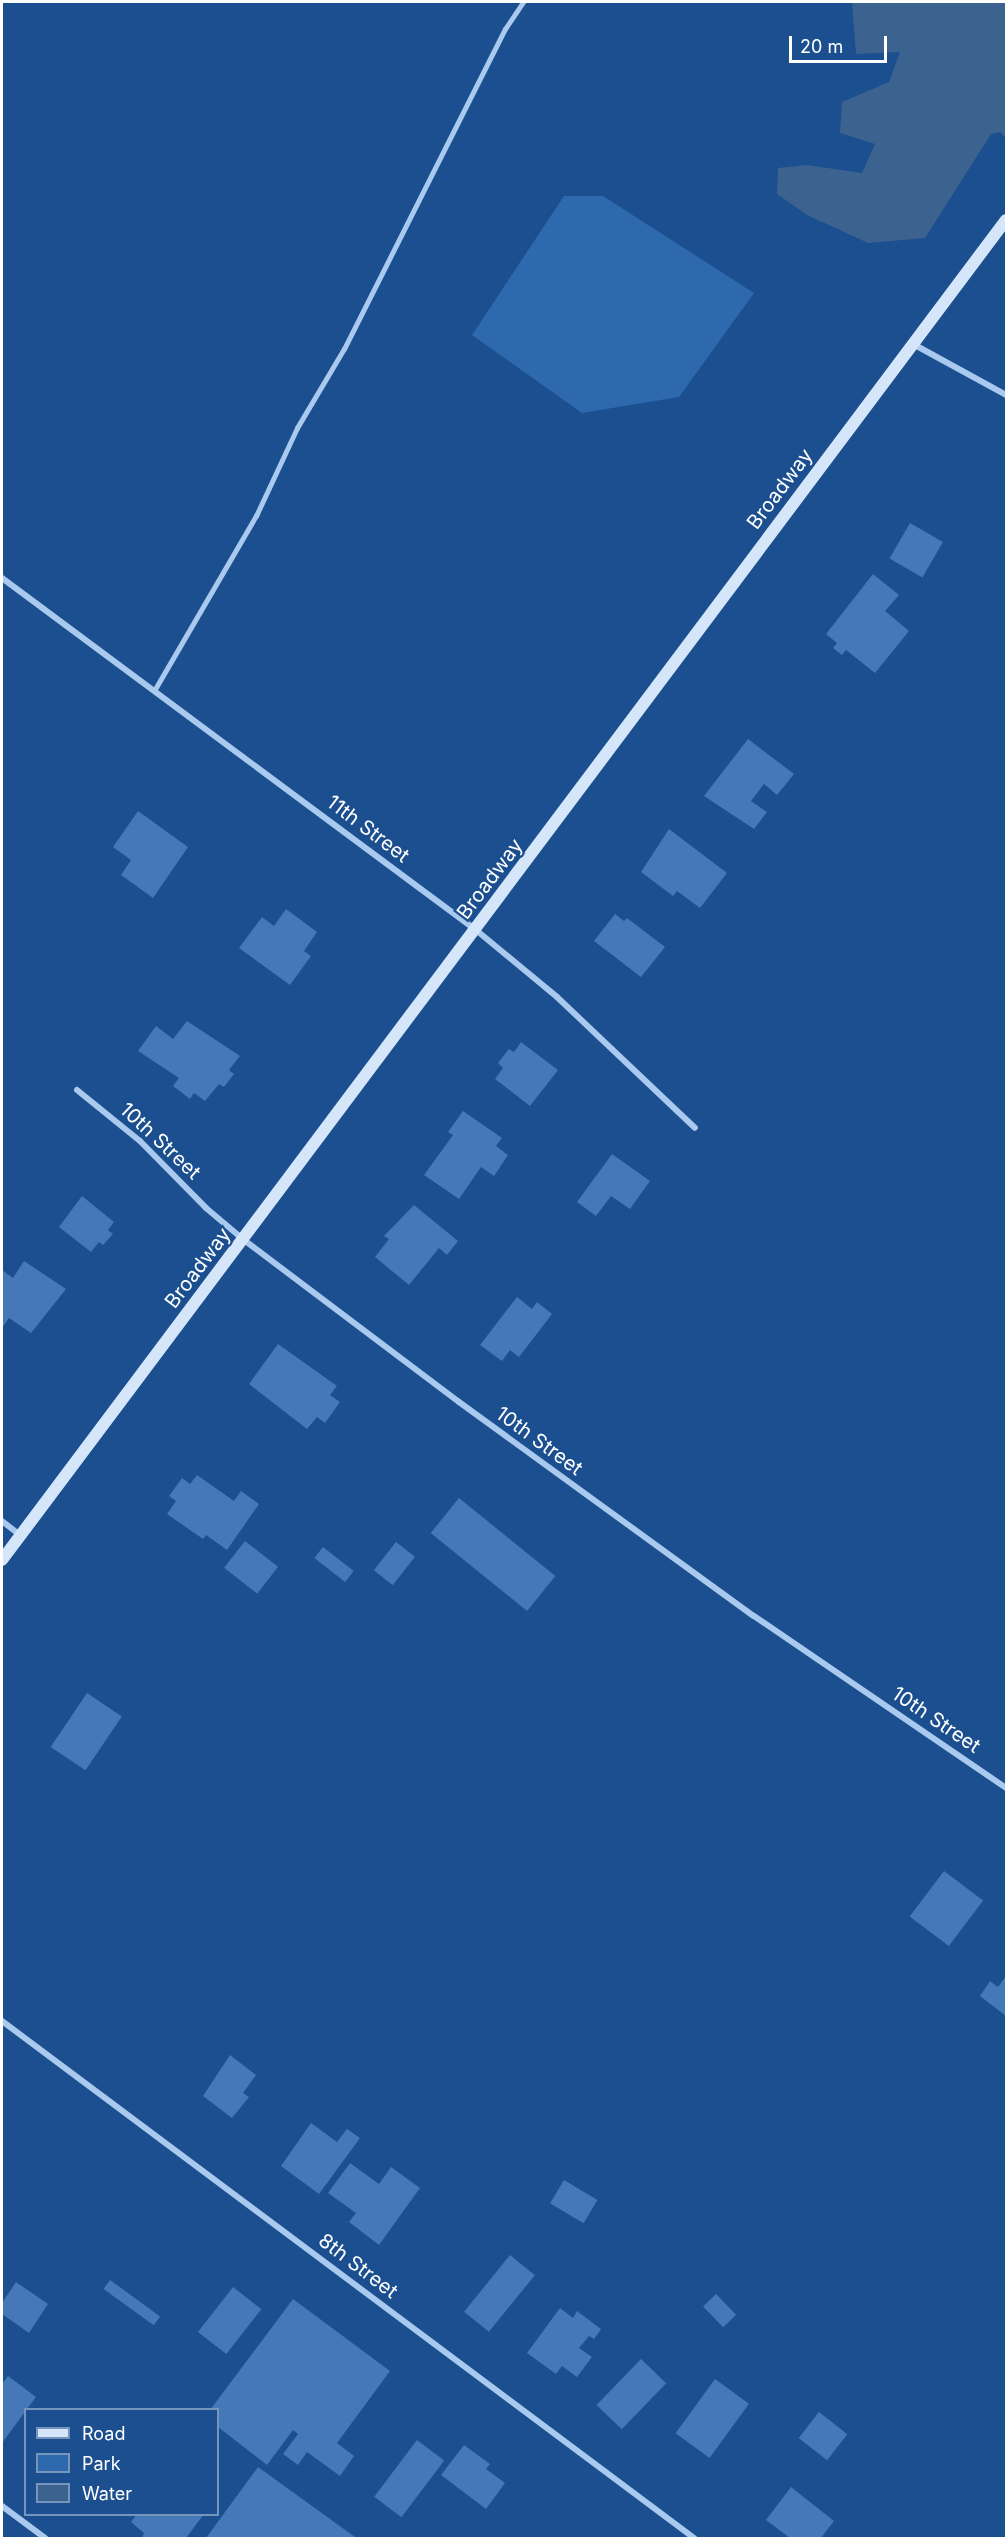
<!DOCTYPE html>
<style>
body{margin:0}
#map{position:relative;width:1008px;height:2540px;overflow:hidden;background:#1b4f8f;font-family:Inter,sans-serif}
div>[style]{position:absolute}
.green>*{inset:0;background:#2e69ad}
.water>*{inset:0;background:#3c6290}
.building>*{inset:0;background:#4478b7;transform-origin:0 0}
.lane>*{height:4.5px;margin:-2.25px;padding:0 2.25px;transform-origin:2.25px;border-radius:2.25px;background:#a9c9ee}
.street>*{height:6px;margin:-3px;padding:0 3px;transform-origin:3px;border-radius:3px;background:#a9c9ee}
.secondary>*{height:12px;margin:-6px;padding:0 6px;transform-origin:6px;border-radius:6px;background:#d6e6fa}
span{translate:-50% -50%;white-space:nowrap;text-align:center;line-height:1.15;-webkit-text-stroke:4.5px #1b4f8f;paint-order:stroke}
.street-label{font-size:20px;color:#fff}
.frame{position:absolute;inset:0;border:3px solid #fff;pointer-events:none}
.legend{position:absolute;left:24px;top:2408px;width:195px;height:108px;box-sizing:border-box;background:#1b4f8f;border:2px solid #7695bc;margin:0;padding:8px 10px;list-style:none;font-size:18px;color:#fff}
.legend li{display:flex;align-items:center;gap:12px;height:30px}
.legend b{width:30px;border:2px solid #7695bc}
.scale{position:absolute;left:789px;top:36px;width:98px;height:27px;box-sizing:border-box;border:3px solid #fff;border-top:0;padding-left:8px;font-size:18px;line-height:21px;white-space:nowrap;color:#fff;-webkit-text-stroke:4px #1b4f8f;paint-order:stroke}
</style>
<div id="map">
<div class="green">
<div style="clip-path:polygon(564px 196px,603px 196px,754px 293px,679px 397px,582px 413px,472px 335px)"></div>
</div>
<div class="water">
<div style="clip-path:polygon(852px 2px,1006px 2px,1006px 138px,1000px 132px,991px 134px,925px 238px,868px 243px,807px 215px,777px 194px,778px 168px,807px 165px,862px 173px,875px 144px,840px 133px,842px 102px,889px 82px,900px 52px,856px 54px)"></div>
</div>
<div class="building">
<div style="left:910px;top:523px;width:38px;height:41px;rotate:30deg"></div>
<div style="clip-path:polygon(873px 574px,899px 595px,885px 611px,909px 631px,875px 673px,846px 650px,842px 655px,833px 648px,837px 643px,826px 634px)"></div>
<div style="clip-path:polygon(748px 739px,794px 774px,777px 795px,764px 784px,751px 801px,767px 812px,754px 829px,704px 796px)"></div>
<div style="clip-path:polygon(138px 811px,188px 847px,153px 898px,121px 875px,131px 860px,113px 847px)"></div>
<div style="clip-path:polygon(669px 829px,727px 873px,700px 908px,677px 891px,673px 896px,641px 872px)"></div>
<div style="clip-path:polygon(286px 909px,317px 932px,304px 951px,311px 956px,290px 985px,239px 948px,262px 917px,274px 926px)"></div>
<div style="clip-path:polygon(615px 914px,624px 921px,627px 918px,665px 947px,641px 977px,594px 941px)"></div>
<div style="clip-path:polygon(187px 1021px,240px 1056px,229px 1070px,234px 1074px,224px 1087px,219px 1084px,205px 1101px,194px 1093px,190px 1099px,173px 1086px,179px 1078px,138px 1051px,156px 1026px,173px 1039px)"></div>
<div style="clip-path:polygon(521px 1042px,558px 1070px,530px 1106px,495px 1079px,503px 1068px,498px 1063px,509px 1049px,514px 1052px)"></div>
<div style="clip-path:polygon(463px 1111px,502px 1138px,496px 1146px,508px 1155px,494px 1176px,481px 1167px,459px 1199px,424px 1175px,453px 1135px,448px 1132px)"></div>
<div style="clip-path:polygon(612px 1154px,650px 1181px,630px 1209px,611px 1196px,596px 1216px,577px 1202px)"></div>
<div style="clip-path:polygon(82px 1196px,114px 1222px,108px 1230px,113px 1234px,103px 1245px,99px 1242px,91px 1252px,59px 1227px)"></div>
<div style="clip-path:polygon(414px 1205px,458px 1241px,447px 1255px,439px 1248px,409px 1285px,375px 1257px,389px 1239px,384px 1236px)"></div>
<div style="clip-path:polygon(24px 1261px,66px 1289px,31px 1333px,9px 1318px,2px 1328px,2px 1270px,13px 1278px)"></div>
<div style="clip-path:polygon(517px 1297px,532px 1309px,537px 1302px,552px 1314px,519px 1357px,510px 1350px,502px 1361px,480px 1345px)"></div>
<div style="clip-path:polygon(278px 1344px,337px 1386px,330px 1395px,340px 1402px,325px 1423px,317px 1417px,307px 1429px,249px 1384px)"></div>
<div style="clip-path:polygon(197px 1475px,234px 1501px,241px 1491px,259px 1504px,227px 1550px,206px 1535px,203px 1539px,167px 1514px,176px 1501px,169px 1496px,182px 1478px,190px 1484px)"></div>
<div style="left:459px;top:1498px;width:124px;height:45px;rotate:39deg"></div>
<div style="left:245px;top:1541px;width:42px;height:34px;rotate:38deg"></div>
<div style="left:396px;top:1542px;width:24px;height:36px;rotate:38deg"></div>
<div style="left:323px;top:1547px;width:39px;height:14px;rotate:38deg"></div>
<div style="left:87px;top:1693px;width:42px;height:65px;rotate:34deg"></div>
<div style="left:944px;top:1871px;width:49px;height:57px;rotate:37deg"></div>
<div style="clip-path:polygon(1006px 1976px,1006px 2016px,980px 1996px,990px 1981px,998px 1987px)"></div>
<div style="clip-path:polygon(230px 2055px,256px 2075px,243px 2093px,249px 2097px,232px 2118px,203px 2096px)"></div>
<div style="clip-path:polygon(311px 2123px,337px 2142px,347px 2129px,360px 2138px,319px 2194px,281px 2166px)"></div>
<div style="clip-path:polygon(350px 2163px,379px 2184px,391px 2167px,420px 2188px,379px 2245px,349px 2222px,356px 2213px,328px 2193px)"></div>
<div style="left:564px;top:2180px;width:39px;height:27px;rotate:31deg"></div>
<div style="left:510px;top:2255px;width:32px;height:73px;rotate:39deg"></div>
<div style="left:110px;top:2280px;width:62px;height:11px;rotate:36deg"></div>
<div style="clip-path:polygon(16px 2282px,48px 2304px,29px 2333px,2px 2314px,2px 2303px)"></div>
<div style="left:233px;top:2287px;width:36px;height:57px;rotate:38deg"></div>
<div style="left:716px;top:2294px;width:29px;height:18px;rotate:46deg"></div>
<div style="clip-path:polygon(293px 2299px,390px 2371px,337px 2443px,354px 2456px,340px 2476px,307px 2452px,298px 2465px,283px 2454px,298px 2434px,293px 2430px,267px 2465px,218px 2427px,218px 2410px,210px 2410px)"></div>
<div style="clip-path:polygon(560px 2308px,573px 2318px,577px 2311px,601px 2329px,594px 2339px,589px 2336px,579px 2348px,592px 2357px,577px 2377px,562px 2366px,556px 2374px,527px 2353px)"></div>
<div style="left:641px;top:2359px;width:35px;height:64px;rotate:44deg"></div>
<div style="clip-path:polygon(8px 2376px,36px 2397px,2px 2443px,2px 2384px)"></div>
<div style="left:715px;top:2379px;width:42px;height:67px;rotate:36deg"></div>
<div style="left:819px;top:2412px;width:36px;height:33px;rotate:38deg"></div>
<div style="left:417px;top:2440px;width:34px;height:71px;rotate:37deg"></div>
<div style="clip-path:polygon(464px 2445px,490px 2464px,486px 2469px,505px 2483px,486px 2509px,441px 2475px)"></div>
<div style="clip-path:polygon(258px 2467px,355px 2537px,354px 2538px,206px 2538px)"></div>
<div style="clip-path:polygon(791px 2487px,834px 2521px,821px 2538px,790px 2538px,766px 2520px)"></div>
<div style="clip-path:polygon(137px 2514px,204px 2514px,186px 2538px,142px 2538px,144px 2533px,131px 2522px)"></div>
</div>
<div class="lane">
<div style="left:154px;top:691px;width:203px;rotate:-59.8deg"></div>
<div style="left:256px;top:516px;width:97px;rotate:-65deg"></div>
<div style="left:297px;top:428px;width:92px;rotate:-59.3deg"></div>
<div style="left:344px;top:349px;width:358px;rotate:-63.3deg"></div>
<div style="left:505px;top:29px;width:32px;rotate:-56deg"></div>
</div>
<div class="street">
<div style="left:913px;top:344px;width:106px;rotate:28.7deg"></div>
<div style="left:2px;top:578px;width:590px;rotate:36.6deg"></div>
<div style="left:476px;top:930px;width:105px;rotate:39.6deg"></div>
<div style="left:557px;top:997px;width:190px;rotate:43.5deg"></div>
<div style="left:77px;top:1090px;width:81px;rotate:39deg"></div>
<div style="left:140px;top:1141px;width:94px;rotate:45.4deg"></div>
<div style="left:206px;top:1208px;width:50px;rotate:40.1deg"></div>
<div style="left:244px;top:1240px;width:269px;rotate:37deg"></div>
<div style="left:459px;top:1402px;width:364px;rotate:36deg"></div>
<div style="left:754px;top:1616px;width:305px;rotate:34.3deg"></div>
<div style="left:2px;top:1521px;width:23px;rotate:38deg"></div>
<div style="left:2px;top:2021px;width:864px;rotate:36.76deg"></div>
<div style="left:2px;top:2506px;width:54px;rotate:36.7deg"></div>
</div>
<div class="secondary">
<div style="left:2px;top:1560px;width:1674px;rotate:-53.16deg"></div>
</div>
<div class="street-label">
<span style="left:780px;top:489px;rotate:-53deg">Broadway</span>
<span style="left:368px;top:829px;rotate:37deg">11th Street</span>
<span style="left:490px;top:879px;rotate:-53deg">Broadway</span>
<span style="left:160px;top:1141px;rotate:43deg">10th Street</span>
<span style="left:198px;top:1268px;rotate:-53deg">Broadway</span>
<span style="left:539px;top:1441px;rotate:36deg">10th Street</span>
<span style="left:936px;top:1720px;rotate:34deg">10th Street</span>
<span style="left:358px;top:2266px;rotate:37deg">8th Street</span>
</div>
<div class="frame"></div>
<ul class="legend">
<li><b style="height:8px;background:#d6e6fa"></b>Road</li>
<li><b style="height:16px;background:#2e69ad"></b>Park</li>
<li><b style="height:16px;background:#3c6290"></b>Water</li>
</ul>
<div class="scale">20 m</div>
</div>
